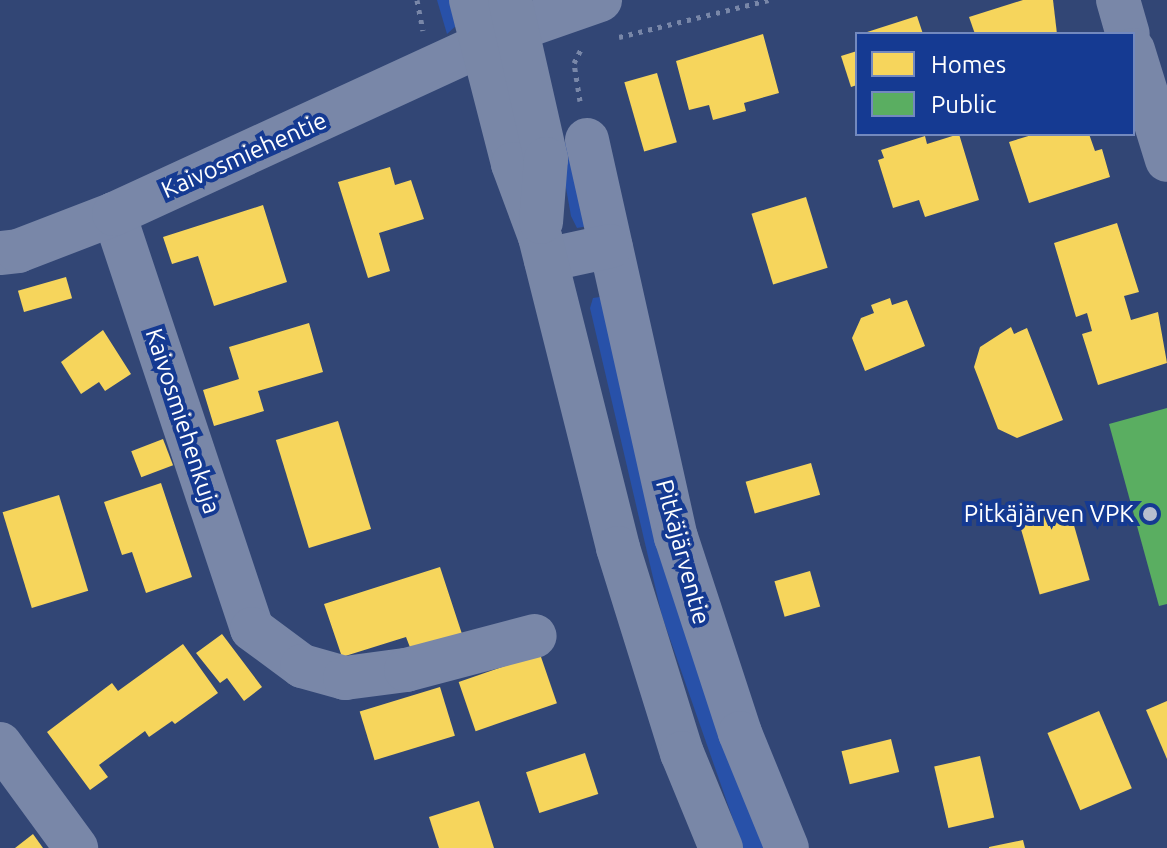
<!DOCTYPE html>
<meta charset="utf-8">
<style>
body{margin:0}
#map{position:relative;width:1167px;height:848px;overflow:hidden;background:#324675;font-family:Ubuntu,sans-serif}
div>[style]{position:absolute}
.green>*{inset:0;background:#2851a9}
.homes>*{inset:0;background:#f6d55c;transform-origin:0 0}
.public>*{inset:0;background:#5aae61}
.path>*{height:5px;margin-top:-2.5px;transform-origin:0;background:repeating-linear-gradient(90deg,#7987a8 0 4px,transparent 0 10px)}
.minor>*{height:44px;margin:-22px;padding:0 22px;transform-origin:22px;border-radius:22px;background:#7987a8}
.major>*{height:44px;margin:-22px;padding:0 22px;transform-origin:22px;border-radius:22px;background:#7987a7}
.dots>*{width:22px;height:22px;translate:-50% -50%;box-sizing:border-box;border:4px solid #153a92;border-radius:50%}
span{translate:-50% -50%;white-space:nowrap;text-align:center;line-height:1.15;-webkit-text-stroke:8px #153a92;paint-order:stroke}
.street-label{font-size:24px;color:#fff}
.poi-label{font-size:24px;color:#fff}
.right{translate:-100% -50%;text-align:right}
.legend{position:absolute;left:855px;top:32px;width:280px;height:104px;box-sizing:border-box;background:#153a92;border:2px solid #7389be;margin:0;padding:10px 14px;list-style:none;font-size:24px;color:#fff}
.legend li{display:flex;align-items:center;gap:16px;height:40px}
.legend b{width:40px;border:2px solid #7389be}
</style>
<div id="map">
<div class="green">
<div style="clip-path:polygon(437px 0,456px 0,458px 24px,447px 34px)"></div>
<div style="clip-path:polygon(558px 143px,573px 144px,594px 225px,577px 228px,571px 216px)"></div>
<div style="clip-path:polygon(607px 296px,774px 848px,743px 848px,662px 616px,590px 308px,593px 298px)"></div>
</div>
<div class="homes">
<div style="clip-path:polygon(1023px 0,1053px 0,1057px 34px,975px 34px,969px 17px)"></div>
<div style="clip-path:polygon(917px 16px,923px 34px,864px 34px,864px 33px)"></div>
<div style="clip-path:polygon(763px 34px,779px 93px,744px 103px,746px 111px,713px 120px,709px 105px,689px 110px,676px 61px)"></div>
<div style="clip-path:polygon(857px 51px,857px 85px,851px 87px,841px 56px)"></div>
<div style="left:657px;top:73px;width:72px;height:34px;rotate:74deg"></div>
<div style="clip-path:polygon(959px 134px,979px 200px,925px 217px,919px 200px,893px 208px,878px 160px,884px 158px,881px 150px,925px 136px,927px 144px)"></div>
<div style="clip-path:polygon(1035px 134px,1089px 134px,1095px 151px,1102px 149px,1110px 177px,1029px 203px,1009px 142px)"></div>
<div style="clip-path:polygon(390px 167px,395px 185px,411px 180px,424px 219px,379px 233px,390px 271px,368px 278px,338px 182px)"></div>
<div style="left:806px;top:197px;width:74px;height:57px;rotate:73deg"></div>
<div style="clip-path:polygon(263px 205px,287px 282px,214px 306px,198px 256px,172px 264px,163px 237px)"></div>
<div style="clip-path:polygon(1117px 223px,1139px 292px,1124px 296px,1131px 320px,1158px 312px,1167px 363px,1098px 385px,1082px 334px,1092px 331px,1087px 313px,1076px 317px,1054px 243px)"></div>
<div style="left:66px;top:277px;width:22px;height:50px;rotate:74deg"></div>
<div style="clip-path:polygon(890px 298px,892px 305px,907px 300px,925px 346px,865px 371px,852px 338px,861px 318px,874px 313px,871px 305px)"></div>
<div style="clip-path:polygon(309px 323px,323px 372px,258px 391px,264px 411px,214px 426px,203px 390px,239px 379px,229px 347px)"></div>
<div style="clip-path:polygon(1011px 327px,1014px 334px,1027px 328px,1063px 420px,1017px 438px,998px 429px,974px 367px,980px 347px)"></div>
<div style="clip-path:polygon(103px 330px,131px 374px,105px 391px,99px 382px,81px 394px,61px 362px)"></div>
<div style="left:338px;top:421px;width:113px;height:65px;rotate:73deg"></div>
<div style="left:163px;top:439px;width:28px;height:34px;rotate:69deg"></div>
<div style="left:811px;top:463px;width:33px;height:68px;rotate:74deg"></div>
<div style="clip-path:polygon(161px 483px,192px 577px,146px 593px,132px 552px,122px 555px,104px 502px)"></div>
<div style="left:59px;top:495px;width:100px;height:59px;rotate:73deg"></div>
<div style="left:1069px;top:508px;width:75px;height:52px;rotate:74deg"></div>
<div style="clip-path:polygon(440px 567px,462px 634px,411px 650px,406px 637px,342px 657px,324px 604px)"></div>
<div style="left:810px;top:571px;width:37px;height:37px;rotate:74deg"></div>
<div style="clip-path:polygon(222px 634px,262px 687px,244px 701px,227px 678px,220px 683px,196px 653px)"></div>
<div style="clip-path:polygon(183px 644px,218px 693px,175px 724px,172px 721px,149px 737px,145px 731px,99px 765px,108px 777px,90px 790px,47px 732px,112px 683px,118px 691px)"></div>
<div style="left:540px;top:654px;width:52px;height:86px;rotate:71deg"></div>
<div style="left:440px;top:687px;width:51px;height:84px;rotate:73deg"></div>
<div style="clip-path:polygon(1167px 701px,1167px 759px,1146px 710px)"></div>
<div style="left:1099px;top:711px;width:84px;height:56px;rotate:67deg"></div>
<div style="left:891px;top:739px;width:34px;height:51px;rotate:76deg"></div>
<div style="left:585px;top:753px;width:43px;height:62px;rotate:72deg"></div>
<div style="left:980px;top:756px;width:63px;height:47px;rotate:77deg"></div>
<div style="clip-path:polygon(479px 801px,494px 848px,439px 848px,429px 817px)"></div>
<div style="clip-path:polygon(33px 834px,43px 848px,15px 848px)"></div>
<div style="clip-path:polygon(1023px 840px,1025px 848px,989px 848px,989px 847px)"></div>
</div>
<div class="public">
<div style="clip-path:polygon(1167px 408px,1167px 604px,1159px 606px,1109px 424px)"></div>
</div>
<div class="path">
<div style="left:417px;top:0;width:31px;rotate:79deg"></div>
<div style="left:619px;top:37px;width:154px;rotate:-13.9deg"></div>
<div style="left:580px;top:101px;width:38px;rotate:-99deg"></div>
<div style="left:574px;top:63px;width:16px;rotate:-63deg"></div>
</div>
<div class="minor">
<div style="left:1118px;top:0;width:35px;rotate:74deg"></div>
<div style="left:1133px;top:50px;width:115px;rotate:72.8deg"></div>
<div style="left:587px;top:140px;width:407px;rotate:77.4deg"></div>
<div style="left:676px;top:537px;width:206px;rotate:71.9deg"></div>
<div style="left:740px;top:733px;width:124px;rotate:67.8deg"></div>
<div style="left:114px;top:214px;width:437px;rotate:71.6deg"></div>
<div style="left:252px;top:629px;width:62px;rotate:36.5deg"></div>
<div style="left:302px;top:666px;width:45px;rotate:15.6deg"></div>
<div style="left:345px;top:678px;width:62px;rotate:-7.5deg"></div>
<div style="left:406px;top:670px;width:133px;rotate:-14.8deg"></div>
<div style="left:0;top:253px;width:18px;rotate:-6deg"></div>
<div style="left:18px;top:251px;width:103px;rotate:-21.1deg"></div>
<div style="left:114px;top:214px;width:443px;rotate:-24.7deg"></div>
<div style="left:517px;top:29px;width:88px;rotate:-19.3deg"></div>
<div style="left:546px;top:260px;width:66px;rotate:-12.2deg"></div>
<div style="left:0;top:744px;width:129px;rotate:53.8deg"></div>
</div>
<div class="major">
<div style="left:471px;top:0;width:169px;rotate:75.6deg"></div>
<div style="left:513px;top:164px;width:78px;rotate:69.7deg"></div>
<div style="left:540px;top:237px;width:321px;rotate:75.9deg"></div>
<div style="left:618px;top:548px;width:215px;rotate:72.7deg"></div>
<div style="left:682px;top:753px;width:103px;rotate:67.7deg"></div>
<div style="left:510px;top:0;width:163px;rotate:77.2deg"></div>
<div style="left:546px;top:159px;width:63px;rotate:94.5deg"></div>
</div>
<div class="dots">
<div style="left:1150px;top:514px;background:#b7becf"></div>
</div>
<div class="street-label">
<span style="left:244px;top:155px;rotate:-24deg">Kaivosmiehentie</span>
<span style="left:183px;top:421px;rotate:72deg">Kaivosmiehenkuja</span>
<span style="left:683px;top:552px;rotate:75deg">Pitkäjärventie</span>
</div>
<div class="poi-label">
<span class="right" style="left:1134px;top:514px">Pitkäjärven VPK</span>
</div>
<ul class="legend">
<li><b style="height:22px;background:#f6d55c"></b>Homes</li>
<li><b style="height:22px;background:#5aae61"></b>Public</li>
</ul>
</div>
